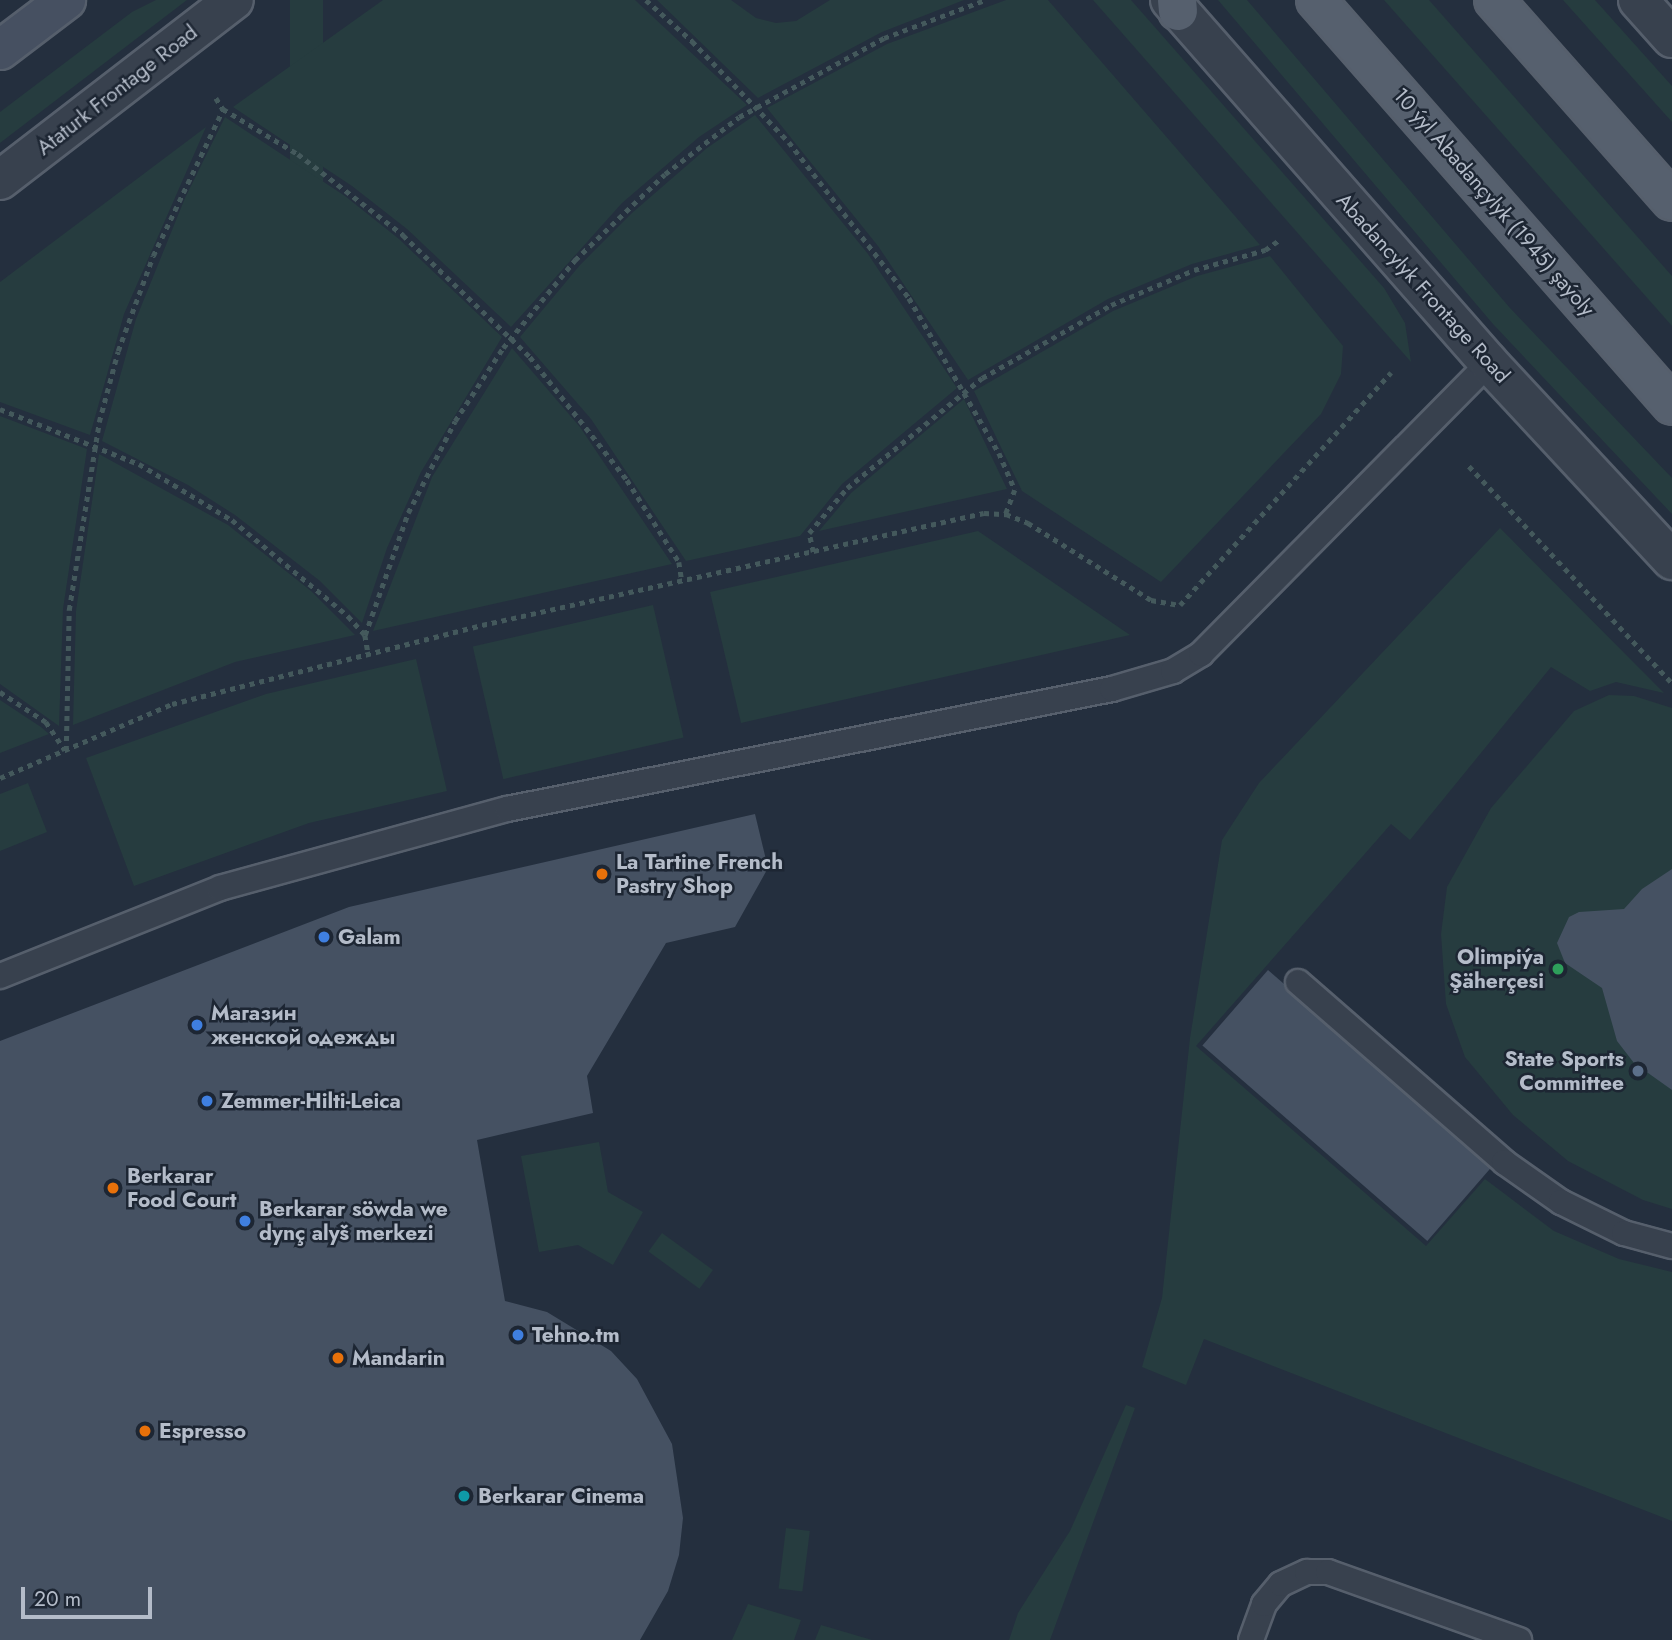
<!DOCTYPE html>
<meta charset="utf-8">
<style>
body{margin:0}
#map{position:relative;width:1672px;height:1640px;overflow:hidden;background:#242f3e;font-family:Jost,sans-serif}
div>[style]{position:absolute}
.green>*{inset:0;background:#263c3f;transform-origin:0 0}
.building>*{inset:0;background:#455162;transform-origin:0 0}
.path>*{height:4.5px;margin-top:-2.25px;transform-origin:0;background:repeating-linear-gradient(90deg,#44595c 0 5px,transparent 0 10px)}
.roads{filter:drop-shadow(2px 0 #565f6c) drop-shadow(-2px 0 #565f6c) drop-shadow(0 2px #565f6c) drop-shadow(0 -2px #565f6c)}
.lane>*{height:24px;margin:-12px;padding:0 12px;transform-origin:12px;border-radius:12px;background:#38414e}
.street>*{height:38px;margin:-19px;padding:0 19px;transform-origin:19px;border-radius:19px;background:#38414e}
.secondary>*{height:38px;margin:-19px;padding:0 19px;transform-origin:19px;border-radius:19px;background:#465061}
.primary>*{height:38px;margin:-19px;padding:0 19px;transform-origin:19px;border-radius:19px;background:#56606e}
.dots>*{width:19px;height:19px;translate:-50% -50%;box-sizing:border-box;border:4px solid #1d2633;border-radius:50%}
span{translate:-50% -50%;white-space:nowrap;text-align:center;line-height:1.15;-webkit-text-stroke:5px #1d2633;paint-order:stroke}
.street-label{font-size:21px;color:#b4bcc9}
.poi-label{font-size:21px;color:#b4bcc9;font-weight:700}
.left{translate:0 -50%;text-align:left}
.right{translate:-100% -50%;text-align:right}
.scale{position:absolute;left:21px;top:1587px;width:131px;height:32px;box-sizing:border-box;border:4px solid #b4bcc9;border-top:0;padding-left:9px;font-size:21px;line-height:24px;white-space:nowrap;color:#b4bcc9;-webkit-text-stroke:5px #1d2633;paint-order:stroke}
</style>
<div id="map">
<div class="green">
<div style="clip-path:polygon(156px 0,187px 0,0 143px,0 112px,132px 12px)"></div>
<div style="left:290px;top:0;width:33px;height:363px"></div>
<div style="clip-path:polygon(383px 0,635px 0,747px 105px,699px 137px,622px 203px,511px 327px,407px 229px,352px 186px,233px 107px)"></div>
<div style="clip-path:polygon(657px 0,731px 0,756px 18px,776px 23px,796px 21px,830px 0,964px 0,882px 32px,758px 98px)"></div>
<div style="clip-path:polygon(1006px 0,1048px 0,1260px 245px,1192px 264px,1108px 299px,968px 380px,878px 246px,767px 108px,887px 44px)"></div>
<div style="clip-path:polygon(1093px 0,1131px 0,1384px 288px,1405px 323px,1411px 362px)"></div>
<div style="clip-path:polygon(1218px 0,1247px 0,1510px 308px,1672px 478px,1672px 514px,1493px 324px)"></div>
<div style="clip-path:polygon(1384px 0,1429px 0,1672px 276px,1672px 326px)"></div>
<div style="clip-path:polygon(1563px 0,1595px 0,1672px 86px,1672px 122px)"></div>
<div style="clip-path:polygon(755px 115px,868px 254px,957px 388px,842px 484px,800px 536px,686px 561px,591px 419px,520px 337px,580px 265px,632px 213px,707px 148px)"></div>
<div style="clip-path:polygon(225px 117px,345px 196px,399px 239px,502px 337px,421px 472px,387px 548px,362px 623px,320px 581px,235px 515px,188px 485px,102px 441px,136px 319px,185px 198px)"></div>
<div style="clip-path:polygon(206px 127px,124px 314px,90px 435px,0 402px,0 282px)"></div>
<div style="clip-path:polygon(1270px 256px,1343px 346px,1341px 374px,1321px 414px,1161px 582px,1022px 491px,974px 391px,1113px 311px,1197px 276px)"></div>
<div style="clip-path:polygon(512px 348px,580px 427px,672px 564px,373px 631px,432px 477px)"></div>
<div style="clip-path:polygon(964px 399px,1007px 489px,819px 531px,851px 493px)"></div>
<div style="clip-path:polygon(0 416px,87px 449px,63px 609px,59px 726px,0 684px)"></div>
<div style="clip-path:polygon(99px 454px,228px 525px,311px 591px,355px 635px,235px 662px,73px 725px,76px 611px)"></div>
<div style="clip-path:polygon(1500px 528px,1664px 693px,1616px 682px,1590px 691px,1551px 667px,1410px 840px,1391px 824px,1196px 1046px,1426px 1246px,1485px 1179px,1554px 1231px,1619px 1259px,1672px 1272px,1672px 1521px,1204px 1339px,1186px 1385px,1142px 1367px,1162px 1298px,1190px 1038px,1222px 840px,1259px 783px)"></div>
<div style="clip-path:polygon(978px 531px,1130px 635px,741px 723px,710px 592px)"></div>
<div style="left:653px;top:605px;width:136px;height:185px;rotate:77deg"></div>
<div style="clip-path:polygon(416px 659px,447px 791px,309px 823px,134px 886px,86px 758px,266px 694px)"></div>
<div style="clip-path:polygon(1609px 695px,1634px 696px,1672px 708px,1672px 1209px,1643px 1200px,1568px 1161px,1513px 1115px,1465px 1057px,1446px 1004px,1441px 934px,1447px 887px,1491px 808px,1574px 711px)"></div>
<div style="clip-path:polygon(0 700px,41px 727px,49px 734px,0 753px)"></div>
<div style="clip-path:polygon(28px 783px,47px 832px,0 851px,0 794px)"></div>
<div style="clip-path:polygon(599px 1142px,608px 1192px,643px 1212px,613px 1265px,578px 1245px,539px 1252px,521px 1156px)"></div>
<div style="left:662px;top:1233px;width:63px;height:23px;rotate:36deg"></div>
<div style="clip-path:polygon(1126px 1405px,1135px 1408px,1050px 1640px,1009px 1640px,1018px 1613px,1070px 1531px)"></div>
<div style="left:786px;top:1528px;width:24px;height:61px;rotate:7deg"></div>
<div style="clip-path:polygon(748px 1604px,801px 1620px,794px 1640px,732px 1640px)"></div>
<div style="clip-path:polygon(821px 1625px,872px 1640px,815px 1640px)"></div>
</div>
<div class="building">
<div style="clip-path:polygon(755px 814px,768px 868px,735px 927px,666px 943px,587px 1076px,593px 1113px,477px 1140px,505px 1301px,547px 1312px,611px 1351px,637px 1379px,672px 1444px,683px 1518px,679px 1555px,668px 1591px,640px 1640px,0 1640px,0 1041px,349px 907px)"></div>
<div style="clip-path:polygon(1672px 869px,1672px 1090px,1634px 1063px,1617px 1041px,1602px 988px,1565px 963px,1557px 943px,1569px 917px,1579px 912px,1624px 909px,1642px 889px)"></div>
<div style="left:1268px;top:970px;width:298px;height:100px;rotate:41deg"></div>
</div>
<div class="path">
<div style="left:646px;top:0;width:62px;rotate:41.7deg"></div>
<div style="left:692px;top:41px;width:140px;rotate:46.2deg"></div>
<div style="left:789px;top:142px;width:197px;rotate:52.4deg"></div>
<div style="left:909px;top:298px;width:179px;rotate:59.9deg"></div>
<div style="left:999px;top:453px;width:40px;rotate:66.6deg"></div>
<div style="left:1015px;top:490px;width:26px;rotate:111deg"></div>
<div style="left:216px;top:98px;width:13px;rotate:58deg"></div>
<div style="left:223px;top:109px;width:87px;rotate:31deg"></div>
<div style="left:298px;top:154px;width:133px;rotate:37.6deg"></div>
<div style="left:403px;top:235px;width:176px;rotate:43.8deg"></div>
<div style="left:530px;top:357px;width:157px;rotate:51.7deg"></div>
<div style="left:627px;top:480px;width:97px;rotate:57.6deg"></div>
<div style="left:679px;top:562px;width:19px;rotate:81deg"></div>
<div style="left:0;top:409px;width:149px;rotate:21.6deg"></div>
<div style="left:139px;top:464px;width:109px;rotate:31.1deg"></div>
<div style="left:232px;top:520px;width:151px;rotate:39.6deg"></div>
<div style="left:348px;top:616px;width:25px;rotate:48deg"></div>
<div style="left:365px;top:635px;width:17px;rotate:80deg"></div>
<div style="left:1469px;top:466px;width:297px;rotate:46.9deg"></div>
<div style="left:813px;top:552px;width:19px;rotate:-102deg"></div>
<div style="left:809px;top:533px;width:59px;rotate:-49.8deg"></div>
<div style="left:847px;top:488px;width:174px;rotate:-39.2deg"></div>
<div style="left:982px;top:378px;width:148px;rotate:-29.5deg"></div>
<div style="left:1111px;top:305px;width:90px;rotate:-22.9deg"></div>
<div style="left:1194px;top:270px;width:74px;rotate:-15.7deg"></div>
<div style="left:1265px;top:250px;width:16px;rotate:-35deg"></div>
<div style="left:365px;top:635px;width:129px;rotate:-70.6deg"></div>
<div style="left:408px;top:513px;width:103px;rotate:-62.9deg"></div>
<div style="left:455px;top:421px;width:87px;rotate:-56.7deg"></div>
<div style="left:503px;top:348px;width:114px;rotate:-50.7deg"></div>
<div style="left:575px;top:260px;width:124px;rotate:-43.7deg"></div>
<div style="left:665px;top:174px;width:93px;rotate:-37.6deg"></div>
<div style="left:739px;top:117px;width:165px;rotate:-28.6deg"></div>
<div style="left:884px;top:38px;width:108px;rotate:-20.6deg"></div>
<div style="left:0;top:692px;width:55px;rotate:33.1deg"></div>
<div style="left:46px;top:722px;width:34px;rotate:56deg"></div>
<div style="left:66px;top:751px;width:141px;rotate:-88.8deg"></div>
<div style="left:69px;top:610px;width:190px;rotate:-80.9deg"></div>
<div style="left:99px;top:422px;width:73px;rotate:-75deg"></div>
<div style="left:118px;top:351px;width:101px;rotate:-69.8deg"></div>
<div style="left:153px;top:256px;width:163px;rotate:-64.5deg"></div>
<div style="left:0;top:778px;width:187px;rotate:-23.3deg"></div>
<div style="left:172px;top:704px;width:320px;rotate:-14.3deg"></div>
<div style="left:482px;top:625px;width:514px;rotate:-12.58deg"></div>
<div style="left:984px;top:513px;width:22px;rotate:3deg"></div>
<div style="left:1006px;top:514px;width:24px;rotate:22deg"></div>
<div style="left:1028px;top:523px;width:145px;rotate:32deg"></div>
<div style="left:1151px;top:600px;width:29px;rotate:10deg"></div>
<div style="left:1180px;top:605px;width:314px;rotate:-47.8deg"></div>
</div>
<div class="roads">
<div class="lane">
<div style="left:0;top:976px;width:237px;rotate:-21.8deg"></div>
<div style="left:220px;top:888px;width:298px;rotate:-15.4deg"></div>
<div style="left:507px;top:809px;width:617px;rotate:-11.22deg"></div>
<div style="left:1112px;top:689px;width:64px;rotate:-16.4deg"></div>
<div style="left:1173px;top:671px;width:33px;rotate:-31deg"></div>
<div style="left:1201px;top:654px;width:409px;rotate:-45.3deg"></div>
<div style="left:1298px;top:982px;width:274px;rotate:41.1deg"></div>
<div style="left:1504px;top:1162px;width:70px;rotate:35.1deg"></div>
<div style="left:1561px;top:1202px;width:70px;rotate:26.2deg"></div>
<div style="left:1624px;top:1233px;width:50px;rotate:15.2deg"></div>
<div style="left:1251px;top:1640px;width:38px;rotate:-70deg"></div>
<div style="left:1264px;top:1604px;width:26px;rotate:-50deg"></div>
<div style="left:1281px;top:1584px;width:29px;rotate:-25deg"></div>
<div style="left:1307px;top:1572px;width:21px"></div>
<div style="left:1328px;top:1572px;width:203px;rotate:19.6deg"></div>
</div>
<div class="street">
<div style="left:1170px;top:0;width:483px;rotate:48.7deg"></div>
<div style="left:1489px;top:363px;width:269px;rotate:47.1deg"></div>
<div style="left:1638px;top:0;width:51px;rotate:48.2deg"></div>
<div style="left:0;top:180px;width:295px;rotate:-37.6deg"></div>
</div>
<div class="secondary">
<div style="left:0;top:50px;width:83px;rotate:-37.1deg"></div>
</div>
<div class="primary">
<div style="left:1177px;top:0;width:11px;rotate:85deg"></div>
<div style="left:1316px;top:0;width:539px;rotate:48.68deg"></div>
<div style="left:1494px;top:0;width:268px;rotate:48.5deg"></div>
</div>
</div>
<div class="dots">
<div style="left:602px;top:874px;background:#e8710a"></div>
<div style="left:324px;top:937px;background:#3f7fe0"></div>
<div style="left:1558px;top:969px;background:#2e9e5b"></div>
<div style="left:197px;top:1025px;background:#3f7fe0"></div>
<div style="left:1638px;top:1071px;background:#5c6f8a"></div>
<div style="left:207px;top:1101px;background:#3f7fe0"></div>
<div style="left:113px;top:1188px;background:#e8710a"></div>
<div style="left:245px;top:1221px;background:#3f7fe0"></div>
<div style="left:518px;top:1335px;background:#3f7fe0"></div>
<div style="left:338px;top:1358px;background:#e8710a"></div>
<div style="left:145px;top:1431px;background:#e8710a"></div>
<div style="left:464px;top:1496px;background:#0f9aa8"></div>
</div>
<div class="street-label">
<span style="left:117px;top:90px;rotate:-38deg">Ataturk Frontage Road</span>
<span style="left:1494px;top:202px;rotate:49deg">10 ýyl Abadançylyk (1945) şaýoly</span>
<span style="left:1423px;top:288px;rotate:48deg">Abadancylyk Frontage Road</span>
</div>
<div class="poi-label">
<span class="left" style="left:616px;top:874px">La Tartine French<br>Pastry Shop</span>
<span class="left" style="left:338px;top:937px">Galam</span>
<span class="right" style="left:1544px;top:969px">Olimpiýa<br>Şäherçesi</span>
<span class="left" style="left:211px;top:1025px">Магазин<br>женской одежды</span>
<span class="right" style="left:1624px;top:1071px">State Sports<br>Committee</span>
<span class="left" style="left:221px;top:1101px">Zemmer-Hilti-Leica</span>
<span class="left" style="left:127px;top:1188px">Berkarar<br>Food Court</span>
<span class="left" style="left:259px;top:1221px">Berkarar söwda we<br>dynç alyš merkezi</span>
<span class="left" style="left:532px;top:1335px">Tehno.tm</span>
<span class="left" style="left:352px;top:1358px">Mandarin</span>
<span class="left" style="left:159px;top:1431px">Espresso</span>
<span class="left" style="left:478px;top:1496px">Berkarar Cinema</span>
</div>
<div class="scale">20 m</div>
</div>
